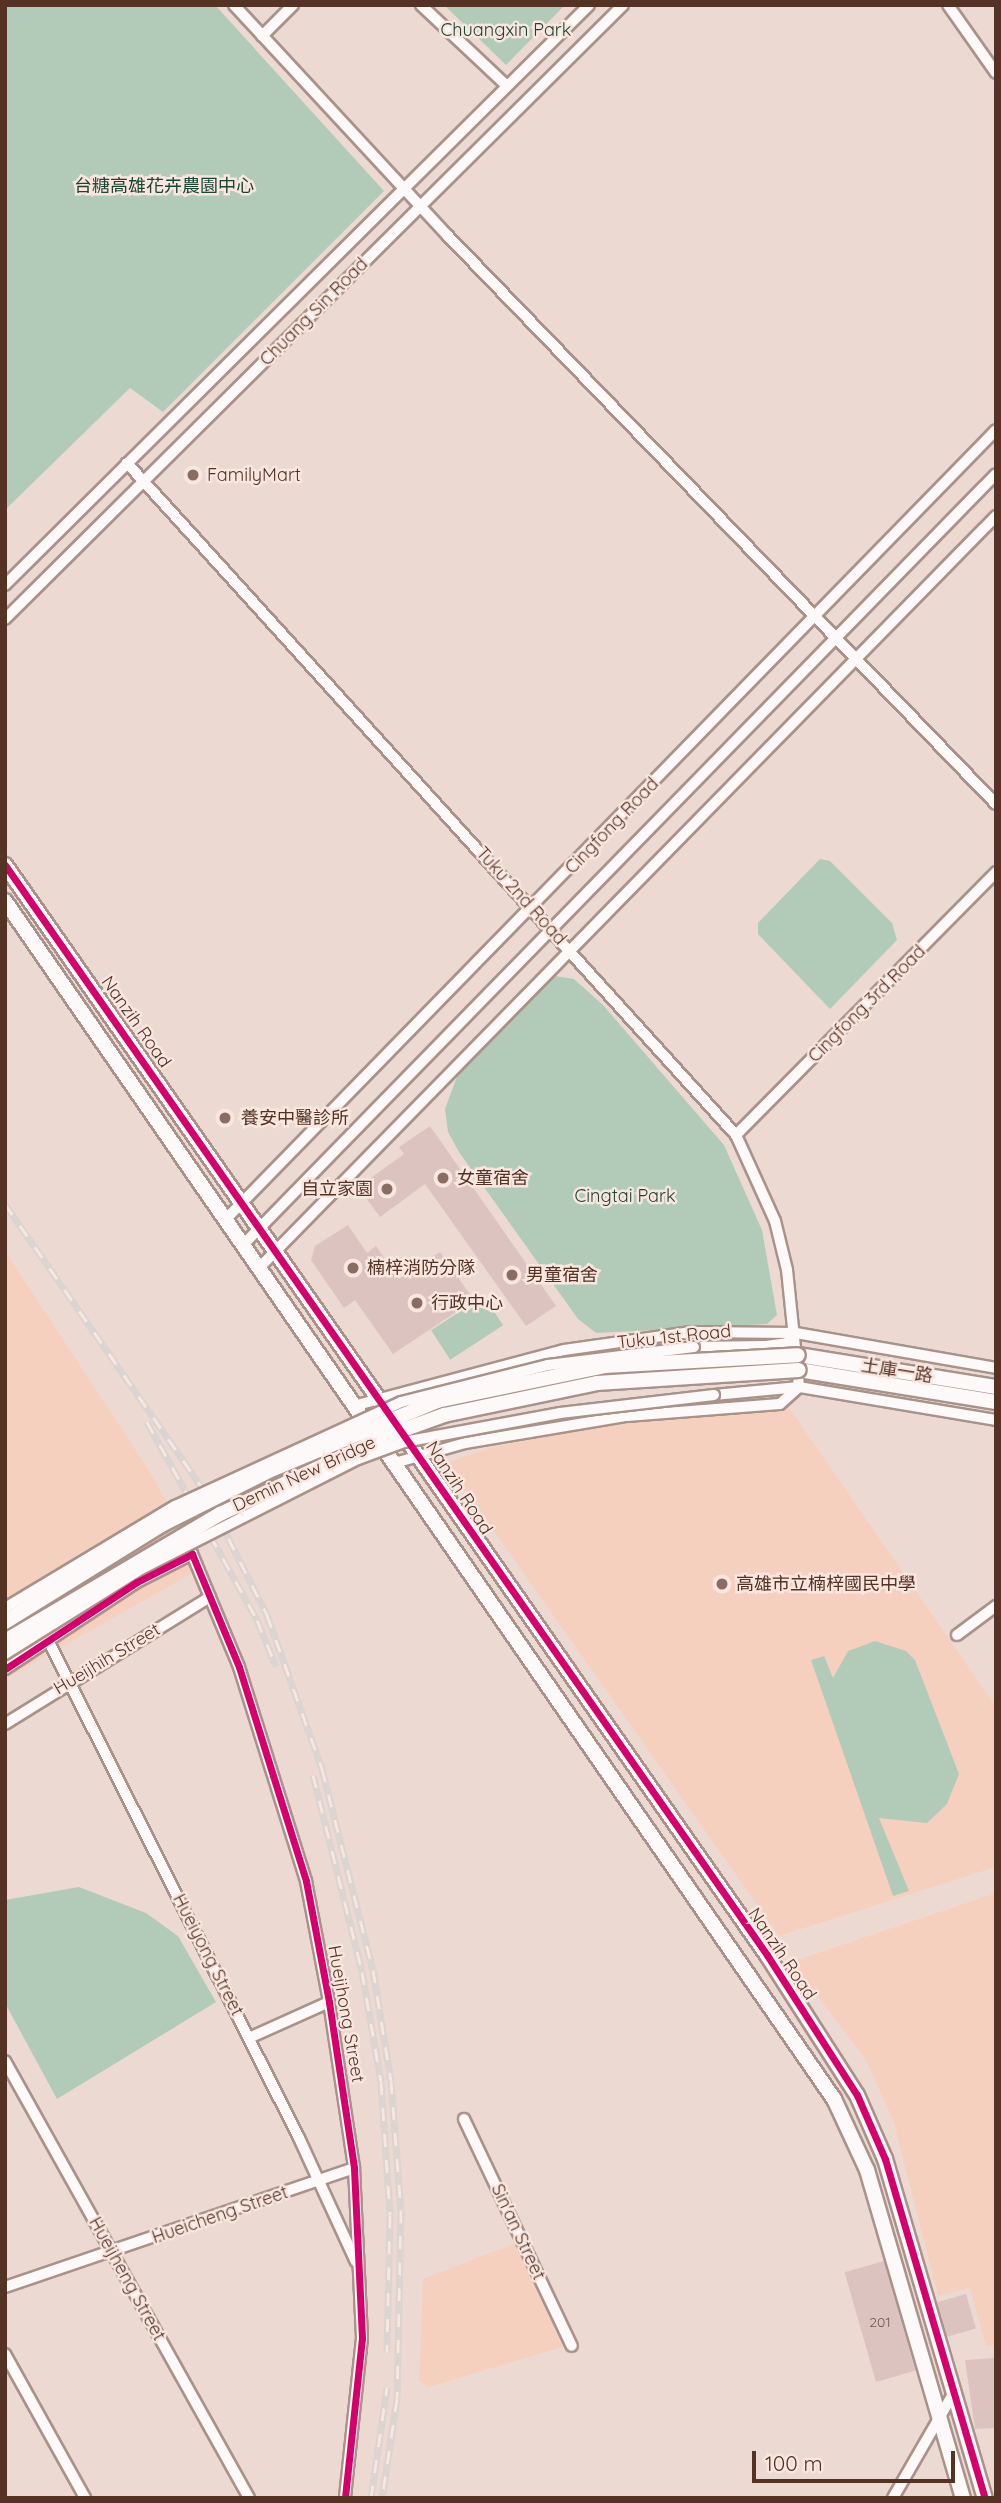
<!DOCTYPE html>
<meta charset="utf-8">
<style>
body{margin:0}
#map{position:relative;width:1001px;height:2503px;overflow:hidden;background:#ecdad2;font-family:Quicksand,"Noto Sans TC",sans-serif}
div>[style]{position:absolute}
.built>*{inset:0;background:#f6d0bf}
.green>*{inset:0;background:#b2cbb8;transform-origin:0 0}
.building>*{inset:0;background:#dcc3bf;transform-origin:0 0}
.roads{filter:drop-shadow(2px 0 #a99289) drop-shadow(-2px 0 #a99289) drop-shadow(0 2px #a99289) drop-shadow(0 -2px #a99289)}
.minor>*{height:10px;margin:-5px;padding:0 5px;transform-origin:5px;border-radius:5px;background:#fcf9f8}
.tertiary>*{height:14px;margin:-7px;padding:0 7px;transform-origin:7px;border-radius:7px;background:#fcf9f8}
.rail>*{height:7px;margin-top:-3.5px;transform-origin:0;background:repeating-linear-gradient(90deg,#f8e6df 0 13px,#dbd4d1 0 26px);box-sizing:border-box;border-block:2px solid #dbd4d1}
.bridges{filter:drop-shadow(2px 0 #a99289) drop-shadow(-2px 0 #a99289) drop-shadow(0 2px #a99289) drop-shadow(0 -2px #a99289)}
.minor-bridge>*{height:10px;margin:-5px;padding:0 5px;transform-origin:5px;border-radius:5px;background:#fcf9f8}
.tertiary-bridge>*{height:14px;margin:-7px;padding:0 7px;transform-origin:7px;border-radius:7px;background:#fcf9f8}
.cycleway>*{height:7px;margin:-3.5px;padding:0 3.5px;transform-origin:3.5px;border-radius:3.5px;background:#d6006c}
.dots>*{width:19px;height:19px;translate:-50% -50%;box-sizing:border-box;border:4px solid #f8e6df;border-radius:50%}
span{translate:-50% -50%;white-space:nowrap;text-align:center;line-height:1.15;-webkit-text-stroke:5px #f8e6df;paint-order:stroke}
.number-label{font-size:14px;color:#77584c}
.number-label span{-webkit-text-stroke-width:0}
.park-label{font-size:18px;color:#1b4533}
.street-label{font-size:18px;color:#543325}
.poi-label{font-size:18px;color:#543325}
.left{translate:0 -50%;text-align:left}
.right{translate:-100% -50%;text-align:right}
.frame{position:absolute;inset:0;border:7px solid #543325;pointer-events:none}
.scale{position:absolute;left:752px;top:2451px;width:203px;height:32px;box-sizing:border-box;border:4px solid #543325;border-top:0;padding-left:9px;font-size:21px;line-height:24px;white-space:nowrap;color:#543325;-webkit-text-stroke:5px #f8e6df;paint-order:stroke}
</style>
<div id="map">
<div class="built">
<div style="clip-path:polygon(5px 1251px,150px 1472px,203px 1567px,5px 1679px)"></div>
<div style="clip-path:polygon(790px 1409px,996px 1707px,996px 1867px,779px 1936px,446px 1463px,490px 1448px,627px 1420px)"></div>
<div style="clip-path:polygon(996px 1893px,996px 2345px,986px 2346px,970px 2288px,938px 2296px,893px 2120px,866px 2060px,791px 1962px)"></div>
<div style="clip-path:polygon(516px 2243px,563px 2347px,428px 2387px,419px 2381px,423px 2279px)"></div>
</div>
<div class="green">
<div style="clip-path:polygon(5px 5px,215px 5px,384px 191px,163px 412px,130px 388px,5px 510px)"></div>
<div style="clip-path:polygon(444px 5px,565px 5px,506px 65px)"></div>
<div style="clip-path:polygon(820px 859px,830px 861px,892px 923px,897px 940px,830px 1009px,758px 934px,758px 923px)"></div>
<div style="clip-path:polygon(555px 976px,574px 979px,603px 1005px,724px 1145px,762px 1230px,777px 1315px,767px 1324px,596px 1333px,578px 1319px,459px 1152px,448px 1132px,445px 1109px,458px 1074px)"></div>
<div style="left:484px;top:1296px;width:35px;height:63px;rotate:57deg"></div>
<div style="clip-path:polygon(875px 1641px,906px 1651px,915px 1660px,959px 1774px,947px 1804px,927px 1823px,879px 1818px,909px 1891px,893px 1896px,811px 1660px,824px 1656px,833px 1678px,848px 1651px)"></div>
<div style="clip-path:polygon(79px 1887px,146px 1913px,178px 1936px,216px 2002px,57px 2099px,5px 2003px,5px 1900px)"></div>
</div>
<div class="building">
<div style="clip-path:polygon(430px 1126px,556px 1306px,526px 1326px,425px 1184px,380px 1217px,358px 1187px,404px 1154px,399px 1147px)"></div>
<div style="clip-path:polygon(348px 1225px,367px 1253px,376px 1246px,399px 1279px,440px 1252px,474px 1300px,393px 1354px,355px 1300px,344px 1308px,311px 1260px,315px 1246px)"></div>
<div style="left:884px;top:2261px;width:114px;height:41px;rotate:74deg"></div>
<div style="left:966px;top:2294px;width:36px;height:30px;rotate:74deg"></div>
<div style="clip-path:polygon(996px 2358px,996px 2428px,975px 2429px,965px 2360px)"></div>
</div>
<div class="roads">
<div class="minor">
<div style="left:234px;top:5px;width:315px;rotate:47.2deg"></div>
<div style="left:448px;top:236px;width:789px;rotate:46.03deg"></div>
<div style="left:421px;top:5px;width:118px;rotate:43.3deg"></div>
<div style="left:948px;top:5px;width:83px;rotate:54.8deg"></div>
<div style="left:262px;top:36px;width:44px;rotate:-45deg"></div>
<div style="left:127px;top:463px;width:907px;rotate:47.82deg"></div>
<div style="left:736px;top:1135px;width:94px;rotate:65.6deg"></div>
<div style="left:775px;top:1221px;width:50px;rotate:76.2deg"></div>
<div style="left:787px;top:1270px;width:118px;rotate:84.1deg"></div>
<div style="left:5px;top:585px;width:823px;rotate:-44.8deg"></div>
<div style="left:5px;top:619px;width:871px;rotate:-44.81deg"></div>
<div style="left:736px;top:1135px;width:370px;rotate:-45.3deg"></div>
<div style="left:226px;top:1219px;width:1102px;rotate:-45.7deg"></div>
<div style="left:244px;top:1244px;width:1076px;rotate:-45.68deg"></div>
<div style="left:260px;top:1267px;width:1052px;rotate:-45.58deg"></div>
<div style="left:694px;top:1347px;width:72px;rotate:-0.8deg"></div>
<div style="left:766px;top:1346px;width:21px;rotate:-8deg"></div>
<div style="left:787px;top:1343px;width:13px;rotate:-48deg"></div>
<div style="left:714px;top:1395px;width:85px;rotate:-5.4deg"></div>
<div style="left:799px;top:1387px;width:200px;rotate:9.5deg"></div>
<div style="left:357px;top:1405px;width:214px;rotate:-14.9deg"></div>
<div style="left:564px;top:1350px;width:127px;rotate:-8.1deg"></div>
<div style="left:690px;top:1332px;width:106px;rotate:0.5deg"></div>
<div style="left:796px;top:1333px;width:203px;rotate:9.9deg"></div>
<div style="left:398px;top:1462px;width:70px;rotate:-15.8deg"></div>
<div style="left:465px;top:1443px;width:164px;rotate:-9.5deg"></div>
<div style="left:627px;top:1416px;width:153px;rotate:-4.5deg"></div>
<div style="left:780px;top:1404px;width:25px;rotate:-42deg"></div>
<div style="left:957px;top:1635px;width:49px;rotate:-36.6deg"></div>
<div style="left:50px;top:1644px;width:553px;rotate:63.25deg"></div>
<div style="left:299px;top:2138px;width:136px;rotate:65.3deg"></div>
<div style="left:5px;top:1669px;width:158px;rotate:-33.4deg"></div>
<div style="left:137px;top:1582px;width:62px;rotate:-27deg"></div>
<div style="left:192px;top:1554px;width:122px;rotate:67.4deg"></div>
<div style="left:239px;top:1667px;width:224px;rotate:72.6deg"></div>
<div style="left:306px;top:1881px;width:123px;rotate:79.2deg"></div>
<div style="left:329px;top:2002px;width:168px;rotate:81.4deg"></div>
<div style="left:354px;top:2168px;width:170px;rotate:87.3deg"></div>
<div style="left:362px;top:2338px;width:161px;rotate:96.1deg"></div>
<div style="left:5px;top:1724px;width:241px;rotate:-31.8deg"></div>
<div style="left:249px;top:2038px;width:88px;rotate:-24.2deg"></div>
<div style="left:5px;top:2061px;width:501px;rotate:60.82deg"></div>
<div style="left:464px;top:2119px;width:251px;rotate:64.6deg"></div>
<div style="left:5px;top:2287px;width:369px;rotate:-18.8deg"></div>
<div style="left:5px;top:2354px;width:165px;rotate:60.9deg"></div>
<div style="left:893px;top:2498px;width:120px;rotate:-60deg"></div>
</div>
<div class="tertiary">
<div style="left:5px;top:865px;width:1330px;rotate:55.04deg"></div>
<div style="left:767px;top:1955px;width:166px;rotate:57.3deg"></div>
<div style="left:857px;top:2095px;width:70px;rotate:66.4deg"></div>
<div style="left:885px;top:2159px;width:353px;rotate:73.6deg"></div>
<div style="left:5px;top:901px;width:1457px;rotate:55.32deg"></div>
<div style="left:834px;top:2099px;width:78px;rotate:65.1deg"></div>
<div style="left:867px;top:2170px;width:342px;rotate:73.7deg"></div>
<div style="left:798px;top:1355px;width:201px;rotate:9.2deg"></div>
<div style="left:799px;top:1370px;width:200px;rotate:9.2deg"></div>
</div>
</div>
<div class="rail">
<div style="left:5px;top:1204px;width:351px;rotate:55.2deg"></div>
<div style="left:205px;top:1492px;width:138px;rotate:63.2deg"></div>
<div style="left:267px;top:1615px;width:164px;rotate:70.3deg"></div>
<div style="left:322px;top:1769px;width:207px;rotate:75.8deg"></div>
<div style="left:373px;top:1970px;width:112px;rotate:80.8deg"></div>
<div style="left:391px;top:2081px;width:129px;rotate:85.6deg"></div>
<div style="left:401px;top:2210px;width:189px;rotate:91.2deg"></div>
<div style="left:397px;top:2399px;width:100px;rotate:98.6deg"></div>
<div style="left:147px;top:1422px;width:227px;rotate:60.9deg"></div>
<div style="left:257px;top:1620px;width:50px;rotate:67.6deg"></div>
<div style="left:313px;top:1775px;width:203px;rotate:76deg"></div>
<div style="left:362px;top:1972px;width:112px;rotate:80.2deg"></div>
<div style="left:381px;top:2082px;width:133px;rotate:86.1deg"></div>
<div style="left:390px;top:2215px;width:137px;rotate:91.3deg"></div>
<div style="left:371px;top:2498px;width:112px;rotate:-81.8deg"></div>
</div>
<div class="bridges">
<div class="minor-bridge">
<div style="left:5px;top:1608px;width:198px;rotate:-31deg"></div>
<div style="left:175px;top:1506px;width:249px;rotate:-24.7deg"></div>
<div style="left:401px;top:1402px;width:152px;rotate:-14.1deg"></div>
<div style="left:548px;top:1365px;width:147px;rotate:-7deg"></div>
<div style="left:5px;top:1654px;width:160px;rotate:-32deg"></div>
<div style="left:141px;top:1569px;width:243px;rotate:-26.9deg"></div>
<div style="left:358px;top:1459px;width:49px;rotate:-20.3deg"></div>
<div style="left:404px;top:1442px;width:159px;rotate:-10.5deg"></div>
<div style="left:560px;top:1413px;width:155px;rotate:-6.7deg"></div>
</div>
<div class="tertiary-bridge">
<div style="left:5px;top:1622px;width:186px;rotate:-31.8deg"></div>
<div style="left:163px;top:1524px;width:123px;rotate:-26.6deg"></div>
<div style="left:273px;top:1469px;width:178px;rotate:-22.5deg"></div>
<div style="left:437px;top:1401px;width:171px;rotate:-11.8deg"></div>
<div style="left:604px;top:1366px;width:194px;rotate:-3.2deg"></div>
<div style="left:5px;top:1641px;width:250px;rotate:-30.6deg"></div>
<div style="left:220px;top:1514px;width:187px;rotate:-25.1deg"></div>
<div style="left:389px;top:1435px;width:59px;rotate:-20deg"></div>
<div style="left:444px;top:1415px;width:156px;rotate:-11.8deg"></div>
<div style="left:597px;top:1383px;width:202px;rotate:-3.7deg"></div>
</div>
</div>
<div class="cycleway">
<div style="left:5px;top:865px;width:1330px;rotate:55.04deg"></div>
<div style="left:767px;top:1955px;width:166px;rotate:57.3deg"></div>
<div style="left:857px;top:2095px;width:70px;rotate:66.4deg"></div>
<div style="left:885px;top:2159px;width:353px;rotate:73.6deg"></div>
<div style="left:5px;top:1669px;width:158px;rotate:-33.4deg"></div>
<div style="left:137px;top:1582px;width:62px;rotate:-27deg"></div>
<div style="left:192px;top:1554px;width:122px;rotate:67.4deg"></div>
<div style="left:239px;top:1667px;width:224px;rotate:72.6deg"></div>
<div style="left:306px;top:1881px;width:123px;rotate:79.2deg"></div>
<div style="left:329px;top:2002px;width:168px;rotate:81.4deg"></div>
<div style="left:354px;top:2168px;width:170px;rotate:87.3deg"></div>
<div style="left:362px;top:2338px;width:161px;rotate:96.1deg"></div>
</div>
<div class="dots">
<div style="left:193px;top:475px;background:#896d62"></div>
<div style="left:225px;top:1118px;background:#896d62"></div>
<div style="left:443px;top:1178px;background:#896d62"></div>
<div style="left:387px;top:1189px;background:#896d62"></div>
<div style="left:353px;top:1268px;background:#896d62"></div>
<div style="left:512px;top:1275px;background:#896d62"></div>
<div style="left:417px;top:1303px;background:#896d62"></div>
<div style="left:722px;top:1584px;background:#896d62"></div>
</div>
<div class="number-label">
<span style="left:880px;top:2322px">201</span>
</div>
<div class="park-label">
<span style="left:506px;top:30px">Chuangxin Park</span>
<span style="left:164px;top:186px">台糖高雄花卉農園中心</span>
<span style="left:625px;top:1196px">Cingtai Park</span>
</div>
<div class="street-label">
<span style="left:314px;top:312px;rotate:-45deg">Chuang Sin Road</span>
<span style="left:612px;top:826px;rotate:-46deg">Cingfong Road</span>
<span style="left:521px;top:896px;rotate:48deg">Tuku 2nd Road</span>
<span style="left:867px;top:1004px;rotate:-45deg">Cingfong 3rd Road</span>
<span style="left:136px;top:1022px;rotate:55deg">Nanzih Road</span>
<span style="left:674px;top:1337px;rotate:-6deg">Tuku 1st Road</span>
<span style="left:897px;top:1371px;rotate:9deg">土庫一路</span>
<span style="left:304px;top:1474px;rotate:-25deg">Demin New Bridge</span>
<span style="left:459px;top:1488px;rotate:57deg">Nanzih Road</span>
<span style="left:107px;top:1659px;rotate:-31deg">Hueijhih Street</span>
<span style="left:782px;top:1954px;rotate:56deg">Nanzih Road</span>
<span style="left:208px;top:1955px;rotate:63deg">Hueiyong Street</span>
<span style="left:346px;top:2014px;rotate:80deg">Hueijhong Street</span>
<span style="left:220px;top:2215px;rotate:-19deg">Hueicheng Street</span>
<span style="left:518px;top:2232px;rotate:65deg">Sin'an Street</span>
<span style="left:127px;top:2279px;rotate:61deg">Hueijheng Street</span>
</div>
<div class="poi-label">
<span class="left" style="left:207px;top:475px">FamilyMart</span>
<span class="left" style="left:241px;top:1118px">養安中醫診所</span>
<span class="left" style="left:457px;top:1178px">女童宿舍</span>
<span class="right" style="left:373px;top:1189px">自立家園</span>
<span class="left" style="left:367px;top:1268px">楠梓消防分隊</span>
<span class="left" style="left:526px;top:1275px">男童宿舍</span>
<span class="left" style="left:431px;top:1303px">行政中心</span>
<span class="left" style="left:736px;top:1584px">高雄市立楠梓國民中學</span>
</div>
<div class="frame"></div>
<div class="scale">100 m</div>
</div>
